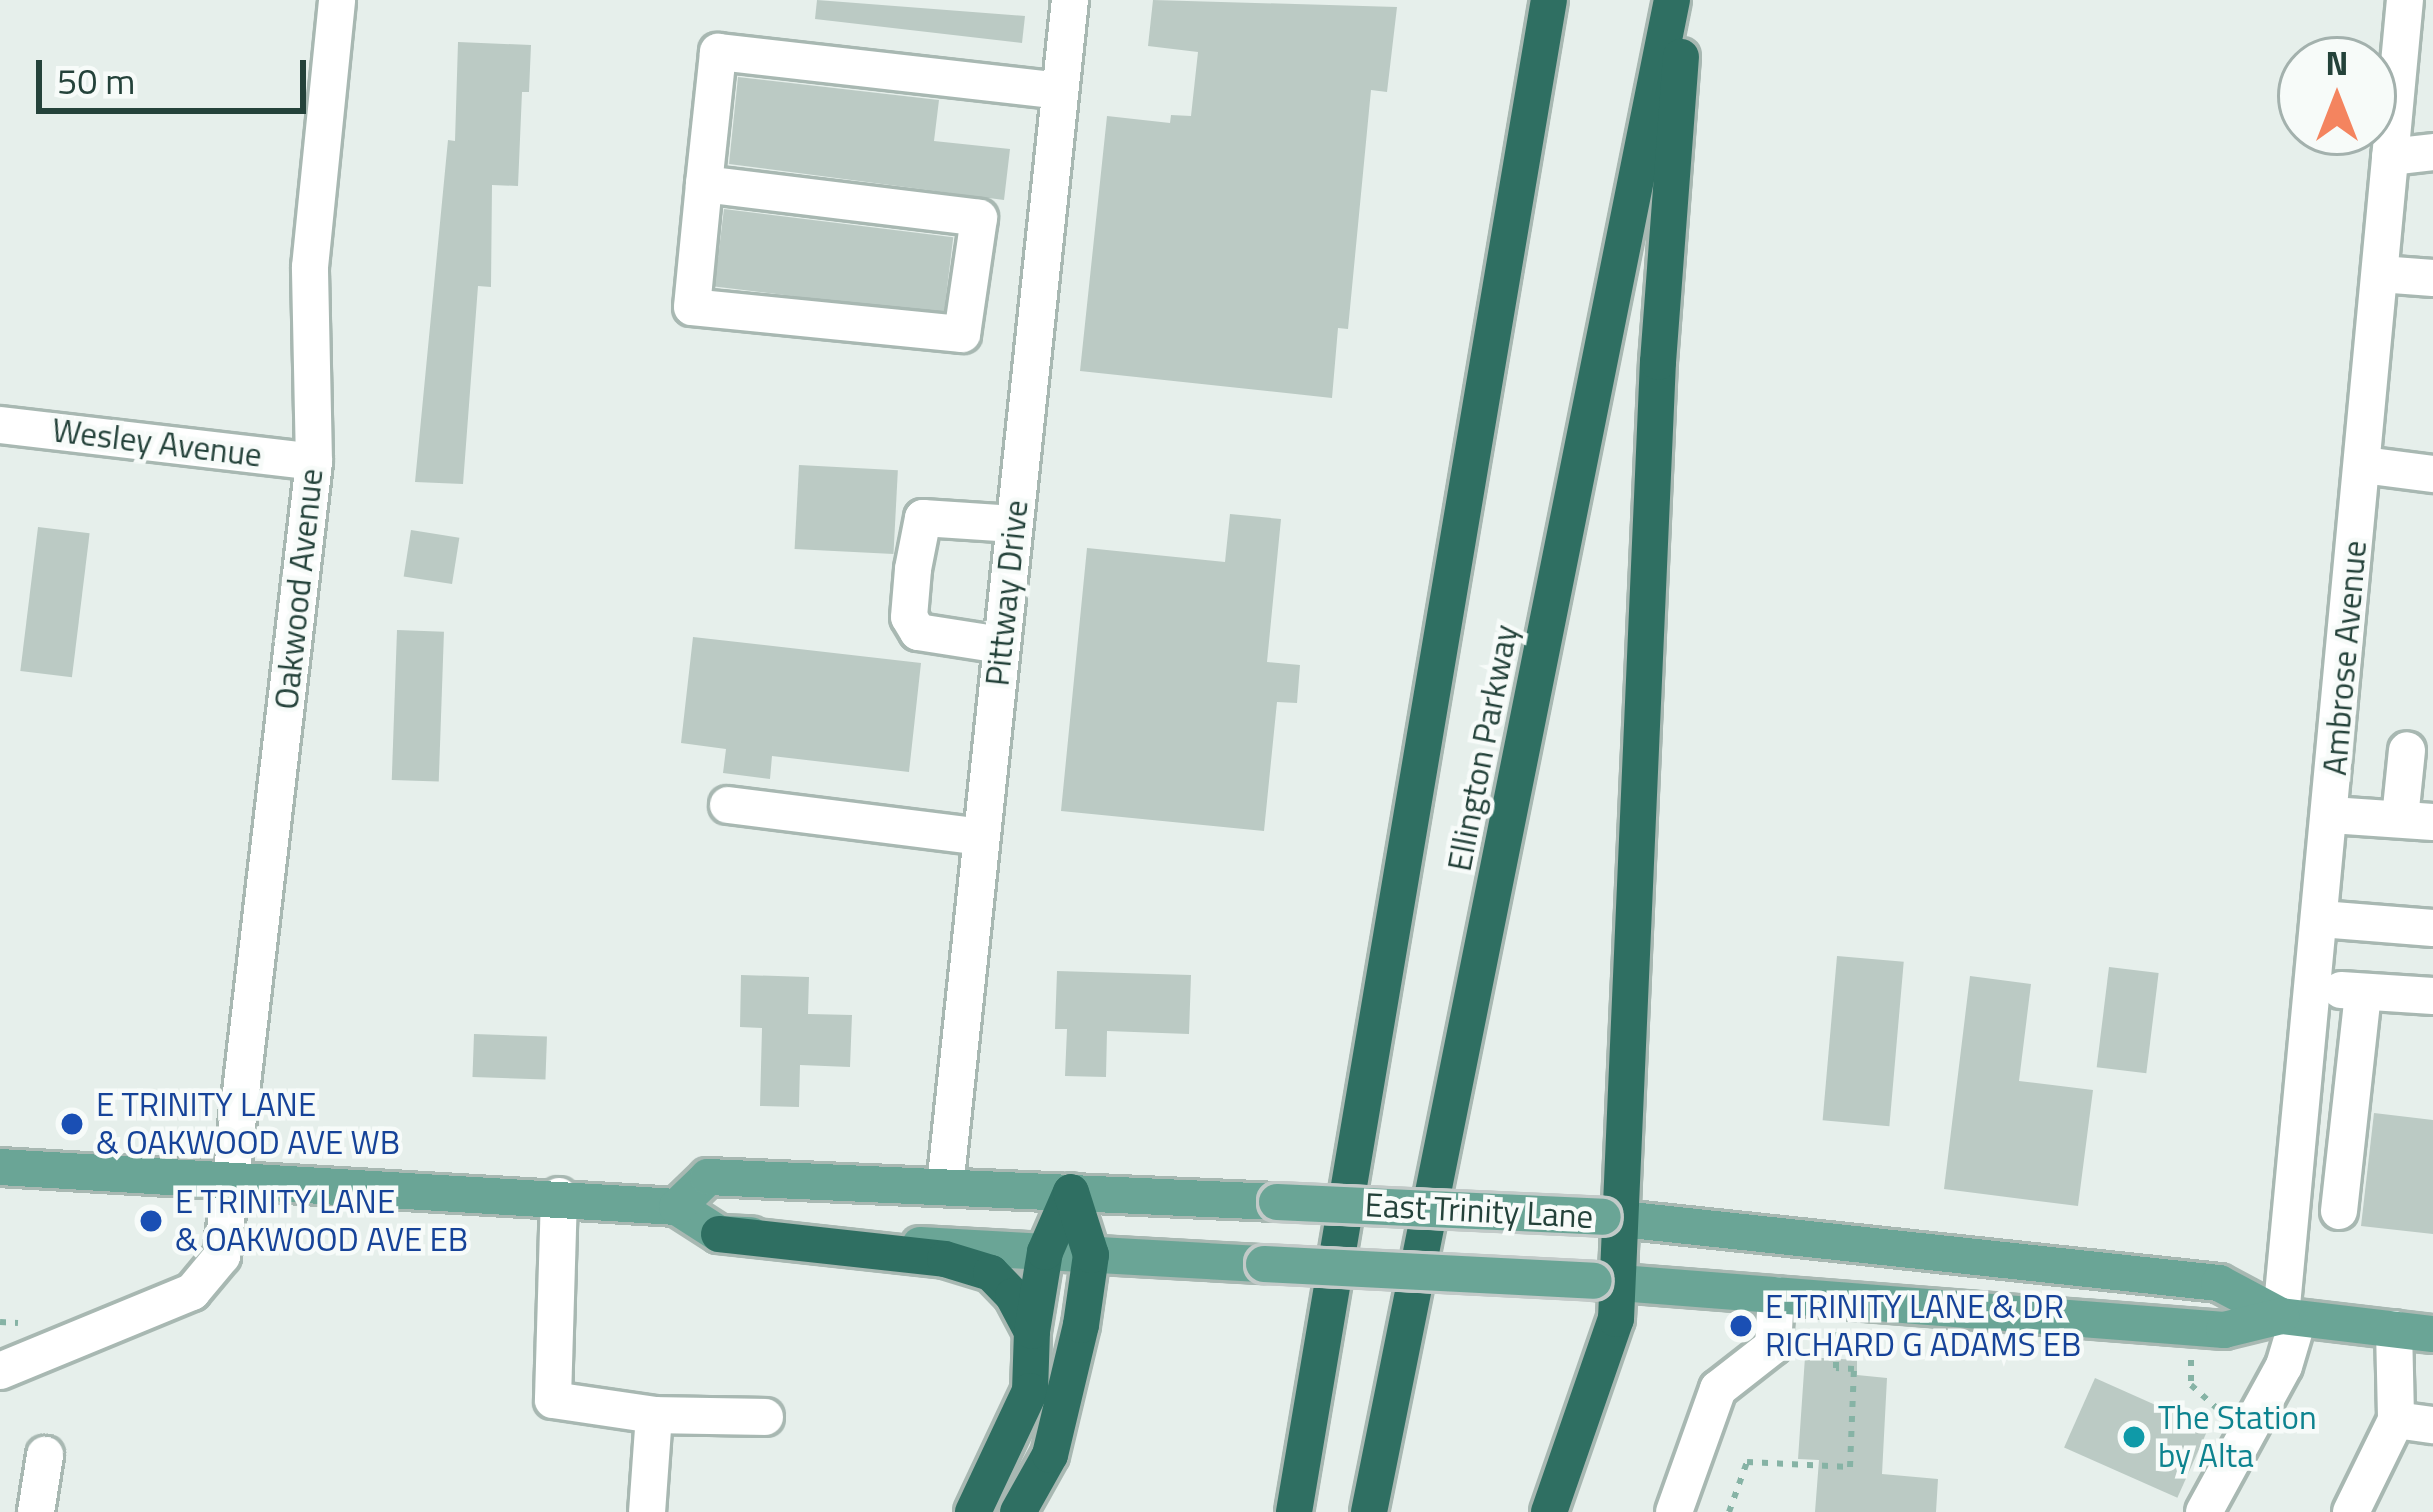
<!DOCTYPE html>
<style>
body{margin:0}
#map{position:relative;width:2433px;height:1512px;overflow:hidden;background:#e6efeb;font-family:"Titillium Web",sans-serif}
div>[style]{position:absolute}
.building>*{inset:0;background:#bbcac4;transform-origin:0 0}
.path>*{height:6px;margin-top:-3px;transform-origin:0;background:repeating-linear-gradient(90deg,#86b3a5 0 6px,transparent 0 15px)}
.roads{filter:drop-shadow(3px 0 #a8b8b2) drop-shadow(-3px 0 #a8b8b2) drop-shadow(0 3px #a8b8b2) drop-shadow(0 -3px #a8b8b2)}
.minor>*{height:36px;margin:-18px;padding:0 18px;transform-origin:18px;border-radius:18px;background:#fff}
.major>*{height:36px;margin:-18px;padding:0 18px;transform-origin:18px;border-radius:18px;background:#6aa596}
.highway>*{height:36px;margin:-18px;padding:0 18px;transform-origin:18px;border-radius:18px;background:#2f6f62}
.bridges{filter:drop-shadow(3px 0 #c2cac8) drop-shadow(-3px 0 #c2cac8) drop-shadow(0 3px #c2cac8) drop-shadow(0 -3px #c2cac8)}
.major-bridge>*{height:36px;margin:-18px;padding:0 18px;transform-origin:18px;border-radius:18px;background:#6aa596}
.dots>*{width:33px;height:33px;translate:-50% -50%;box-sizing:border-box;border:6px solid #f7fbf9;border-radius:50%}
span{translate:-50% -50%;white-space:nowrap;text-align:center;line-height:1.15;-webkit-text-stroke:9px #f7fbf9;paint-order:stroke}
.street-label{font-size:33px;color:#24423a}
.transit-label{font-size:33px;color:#164399}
.left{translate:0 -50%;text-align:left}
.culture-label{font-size:33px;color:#0d838f}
.north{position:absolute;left:2277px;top:36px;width:120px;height:120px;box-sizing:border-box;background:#f7fbf9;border:3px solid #a3b1ad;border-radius:50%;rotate:0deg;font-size:33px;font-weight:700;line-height:48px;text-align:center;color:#24423a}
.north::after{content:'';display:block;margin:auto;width:42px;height:54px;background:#f4845f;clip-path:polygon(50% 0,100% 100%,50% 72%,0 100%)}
.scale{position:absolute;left:36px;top:60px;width:270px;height:54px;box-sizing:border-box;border:6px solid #24423a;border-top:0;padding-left:15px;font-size:36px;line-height:42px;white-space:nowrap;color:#24423a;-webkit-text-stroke:9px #f7fbf9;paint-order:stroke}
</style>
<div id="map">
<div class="building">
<div style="clip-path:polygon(817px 0,1025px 16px,1022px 43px,815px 19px)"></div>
<div style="clip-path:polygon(1153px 0,1397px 7px,1387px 92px,1371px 90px,1348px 329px,1338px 328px,1332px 398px,1080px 371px,1107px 116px,1170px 123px,1171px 115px,1191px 116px,1198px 52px,1148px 46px)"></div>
<div style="clip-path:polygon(458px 42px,531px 45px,529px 92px,522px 92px,518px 186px,492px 185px,491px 287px,478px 286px,463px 484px,415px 482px,448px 140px,455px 141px)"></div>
<div style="clip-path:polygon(738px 77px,939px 100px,934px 141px,1010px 149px,1004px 200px,729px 164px)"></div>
<div style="left:724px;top:209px;width:231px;height:78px;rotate:7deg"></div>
<div style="left:799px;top:465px;width:99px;height:84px;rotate:3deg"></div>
<div style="clip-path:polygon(1230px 514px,1281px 519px,1267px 662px,1300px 665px,1297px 703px,1277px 702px,1264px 831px,1061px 811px,1087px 548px,1225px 562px)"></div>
<div style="left:38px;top:527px;width:52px;height:145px;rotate:7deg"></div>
<div style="left:411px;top:530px;width:49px;height:47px;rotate:9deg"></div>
<div style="left:397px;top:630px;width:47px;height:150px;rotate:2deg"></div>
<div style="clip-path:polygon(693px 637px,921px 663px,909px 772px,772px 756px,770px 779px,723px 773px,726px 749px,681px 743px)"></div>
<div style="left:1837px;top:956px;width:67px;height:165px;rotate:5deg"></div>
<div style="left:2109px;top:967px;width:50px;height:101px;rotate:7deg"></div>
<div style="clip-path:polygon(1057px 971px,1191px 975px,1189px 1034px,1107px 1031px,1106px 1077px,1065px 1076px,1067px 1029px,1055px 1029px)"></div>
<div style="clip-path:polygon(741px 975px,809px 977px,808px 1014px,852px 1015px,850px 1067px,800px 1065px,799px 1107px,760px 1106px,762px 1028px,740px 1027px)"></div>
<div style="clip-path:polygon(1970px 976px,2031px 984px,2019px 1081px,2093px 1090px,2078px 1206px,1944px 1189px)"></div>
<div style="left:474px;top:1034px;width:73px;height:43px;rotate:2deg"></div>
<div style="clip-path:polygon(2374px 1113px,2433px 1120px,2433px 1234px,2361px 1226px)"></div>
<div style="clip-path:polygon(1805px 1357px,1857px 1360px,1857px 1375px,1887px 1378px,1882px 1474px,1938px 1479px,1936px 1512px,1815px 1512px,1819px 1460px,1798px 1459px)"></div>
<div style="left:2095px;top:1378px;width:124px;height:76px;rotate:24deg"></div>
</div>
<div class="path">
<div style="left:0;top:1322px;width:18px;rotate:3deg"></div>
<div style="left:2191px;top:1360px;width:25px;rotate:90deg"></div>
<div style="left:2191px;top:1385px;width:40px;rotate:42deg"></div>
<div style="left:1729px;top:1512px;width:53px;rotate:-70.2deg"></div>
<div style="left:1747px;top:1462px;width:103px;rotate:2.8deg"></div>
<div style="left:1850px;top:1467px;width:98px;rotate:-87.7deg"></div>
<div style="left:1854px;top:1369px;width:18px;rotate:-177deg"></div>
<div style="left:1836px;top:1368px;width:36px;rotate:-90deg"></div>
</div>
<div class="roads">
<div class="minor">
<div style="left:2390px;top:157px;width:43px;rotate:-6.6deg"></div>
<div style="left:704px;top:184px;width:277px;rotate:7deg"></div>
<div style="left:979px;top:218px;width:117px;rotate:98.3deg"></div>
<div style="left:962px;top:334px;width:271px;rotate:-174.3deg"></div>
<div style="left:692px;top:307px;width:124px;rotate:-84.4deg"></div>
<div style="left:704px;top:184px;width:133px;rotate:-83.9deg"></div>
<div style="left:718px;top:52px;width:344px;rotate:6.5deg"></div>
<div style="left:2380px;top:274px;width:53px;rotate:4.3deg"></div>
<div style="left:0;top:425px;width:316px;rotate:6.7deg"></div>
<div style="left:2363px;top:465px;width:71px;rotate:7.3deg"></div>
<div style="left:1001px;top:645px;width:84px;rotate:-171.1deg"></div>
<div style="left:918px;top:632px;width:17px;rotate:-121deg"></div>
<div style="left:909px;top:617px;width:48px;rotate:-85.2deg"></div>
<div style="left:913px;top:569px;width:52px;rotate:-78.9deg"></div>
<div style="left:923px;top:518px;width:91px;rotate:3.8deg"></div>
<div style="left:728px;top:805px;width:255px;rotate:7.2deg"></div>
<div style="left:2331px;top:815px;width:102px;rotate:3.9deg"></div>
<div style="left:2400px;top:818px;width:68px;rotate:-84.1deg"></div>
<div style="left:2321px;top:919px;width:112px;rotate:4.6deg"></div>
<div style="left:2341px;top:990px;width:92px;rotate:3.7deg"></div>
<div style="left:945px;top:1187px;width:1194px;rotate:-83.99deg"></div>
<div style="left:559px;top:1196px;width:204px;rotate:91.7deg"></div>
<div style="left:553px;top:1400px;width:102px;rotate:8.4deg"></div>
<div style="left:654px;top:1415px;width:97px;rotate:94.1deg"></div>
<div style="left:2339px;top:1211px;width:220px;rotate:-83.7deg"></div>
<div style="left:2281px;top:1316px;width:1322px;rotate:-84.62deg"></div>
<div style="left:2394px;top:1329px;width:91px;rotate:88.7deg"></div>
<div style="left:2396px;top:1420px;width:37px;rotate:8deg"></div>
<div style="left:0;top:1371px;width:208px;rotate:-22.4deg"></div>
<div style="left:192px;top:1292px;width:47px;rotate:-50.2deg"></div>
<div style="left:222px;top:1256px;width:799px;rotate:-83.39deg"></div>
<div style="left:314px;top:462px;width:195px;rotate:-91.2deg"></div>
<div style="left:310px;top:267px;width:268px;rotate:-84.2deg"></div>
<div style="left:654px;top:1415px;width:111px;rotate:1deg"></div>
<div style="left:36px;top:1512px;width:58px;rotate:-81deg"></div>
<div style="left:1674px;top:1512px;width:131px;rotate:-70.3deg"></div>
<div style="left:1718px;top:1389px;width:70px;rotate:-38deg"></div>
<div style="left:1773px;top:1346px;width:51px;rotate:-86.6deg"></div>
<div style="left:2204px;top:1512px;width:166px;rotate:-61.3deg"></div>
<div style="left:2284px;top:1366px;width:49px;rotate:-73.4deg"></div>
<div style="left:2351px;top:1512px;width:102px;rotate:-63.9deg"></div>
</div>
<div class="major">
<div style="left:0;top:1167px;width:678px;rotate:3.38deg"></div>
<div style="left:677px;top:1207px;width:50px;rotate:32.7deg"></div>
<div style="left:719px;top:1234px;width:32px;rotate:2deg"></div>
<div style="left:677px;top:1207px;width:43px;rotate:-44.1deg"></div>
<div style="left:708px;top:1177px;width:570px;rotate:2.52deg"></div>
<div style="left:1603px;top:1217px;width:620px;rotate:6.12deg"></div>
<div style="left:2219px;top:1283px;width:70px;rotate:28deg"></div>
<div style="left:2281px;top:1316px;width:153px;rotate:6.8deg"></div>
<div style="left:920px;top:1245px;width:345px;rotate:3.2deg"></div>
<div style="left:1594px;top:1281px;width:632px;rotate:4.45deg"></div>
<div style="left:2224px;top:1330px;width:59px;rotate:-13.8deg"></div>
</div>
<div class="highway">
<div style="left:719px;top:1234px;width:227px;rotate:6.3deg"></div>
<div style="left:945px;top:1259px;width:48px;rotate:16.9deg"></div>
<div style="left:991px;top:1273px;width:32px;rotate:46deg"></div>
<div style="left:1013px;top:1296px;width:40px;rotate:62deg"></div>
<div style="left:1032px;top:1331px;width:60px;rotate:91.9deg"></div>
<div style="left:1030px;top:1391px;width:134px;rotate:115.2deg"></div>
<div style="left:1032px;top:1331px;width:80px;rotate:-80.7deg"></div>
<div style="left:1045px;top:1252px;width:65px;rotate:-66.6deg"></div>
<div style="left:1018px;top:1512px;width:65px;rotate:-60.7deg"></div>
<div style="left:1050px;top:1455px;width:134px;rotate:-76.6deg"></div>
<div style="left:1081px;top:1325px;width:71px;rotate:-81.9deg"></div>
<div style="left:1091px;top:1255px;width:66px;rotate:-107.6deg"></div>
<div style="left:1294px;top:1512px;width:1533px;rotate:-80.43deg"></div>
<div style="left:1369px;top:1512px;width:1542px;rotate:-78.67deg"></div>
<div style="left:1549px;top:1512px;width:204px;rotate:-70.9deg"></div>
<div style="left:1616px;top:1319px;width:958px;rotate:-87.49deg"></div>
<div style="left:1658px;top:362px;width:306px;rotate:-85.7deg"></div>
</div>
</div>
<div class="bridges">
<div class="major-bridge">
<div style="left:1277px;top:1202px;width:326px;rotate:2.6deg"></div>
<div style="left:1264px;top:1264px;width:330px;rotate:2.9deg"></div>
</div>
</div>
<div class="dots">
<div style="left:72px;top:1124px;background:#1a4fb4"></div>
<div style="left:151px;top:1221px;background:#1a4fb4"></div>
<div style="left:1741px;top:1326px;background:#1a4fb4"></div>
<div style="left:2134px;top:1437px;background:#0f9aa8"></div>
</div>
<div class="street-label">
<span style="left:157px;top:443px;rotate:7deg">Wesley Avenue</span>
<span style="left:299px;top:589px;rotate:-84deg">Oakwood Avenue</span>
<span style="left:1007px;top:593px;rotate:-84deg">Pittway Drive</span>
<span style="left:2345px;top:658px;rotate:-85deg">Ambrose Avenue</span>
<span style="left:1483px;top:748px;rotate:-79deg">Ellington Parkway</span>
<span style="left:1479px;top:1211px;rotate:3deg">East Trinity Lane</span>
</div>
<div class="transit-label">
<span class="left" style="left:96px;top:1124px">E TRINITY LANE<br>&amp; OAKWOOD AVE WB</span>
<span class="left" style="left:175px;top:1221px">E TRINITY LANE<br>&amp; OAKWOOD AVE EB</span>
<span class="left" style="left:1765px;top:1326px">E TRINITY LANE &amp; DR<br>RICHARD G ADAMS EB</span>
</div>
<div class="culture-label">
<span class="left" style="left:2158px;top:1437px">The Station<br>by Alta</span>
</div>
<div class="north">N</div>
<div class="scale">50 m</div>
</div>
